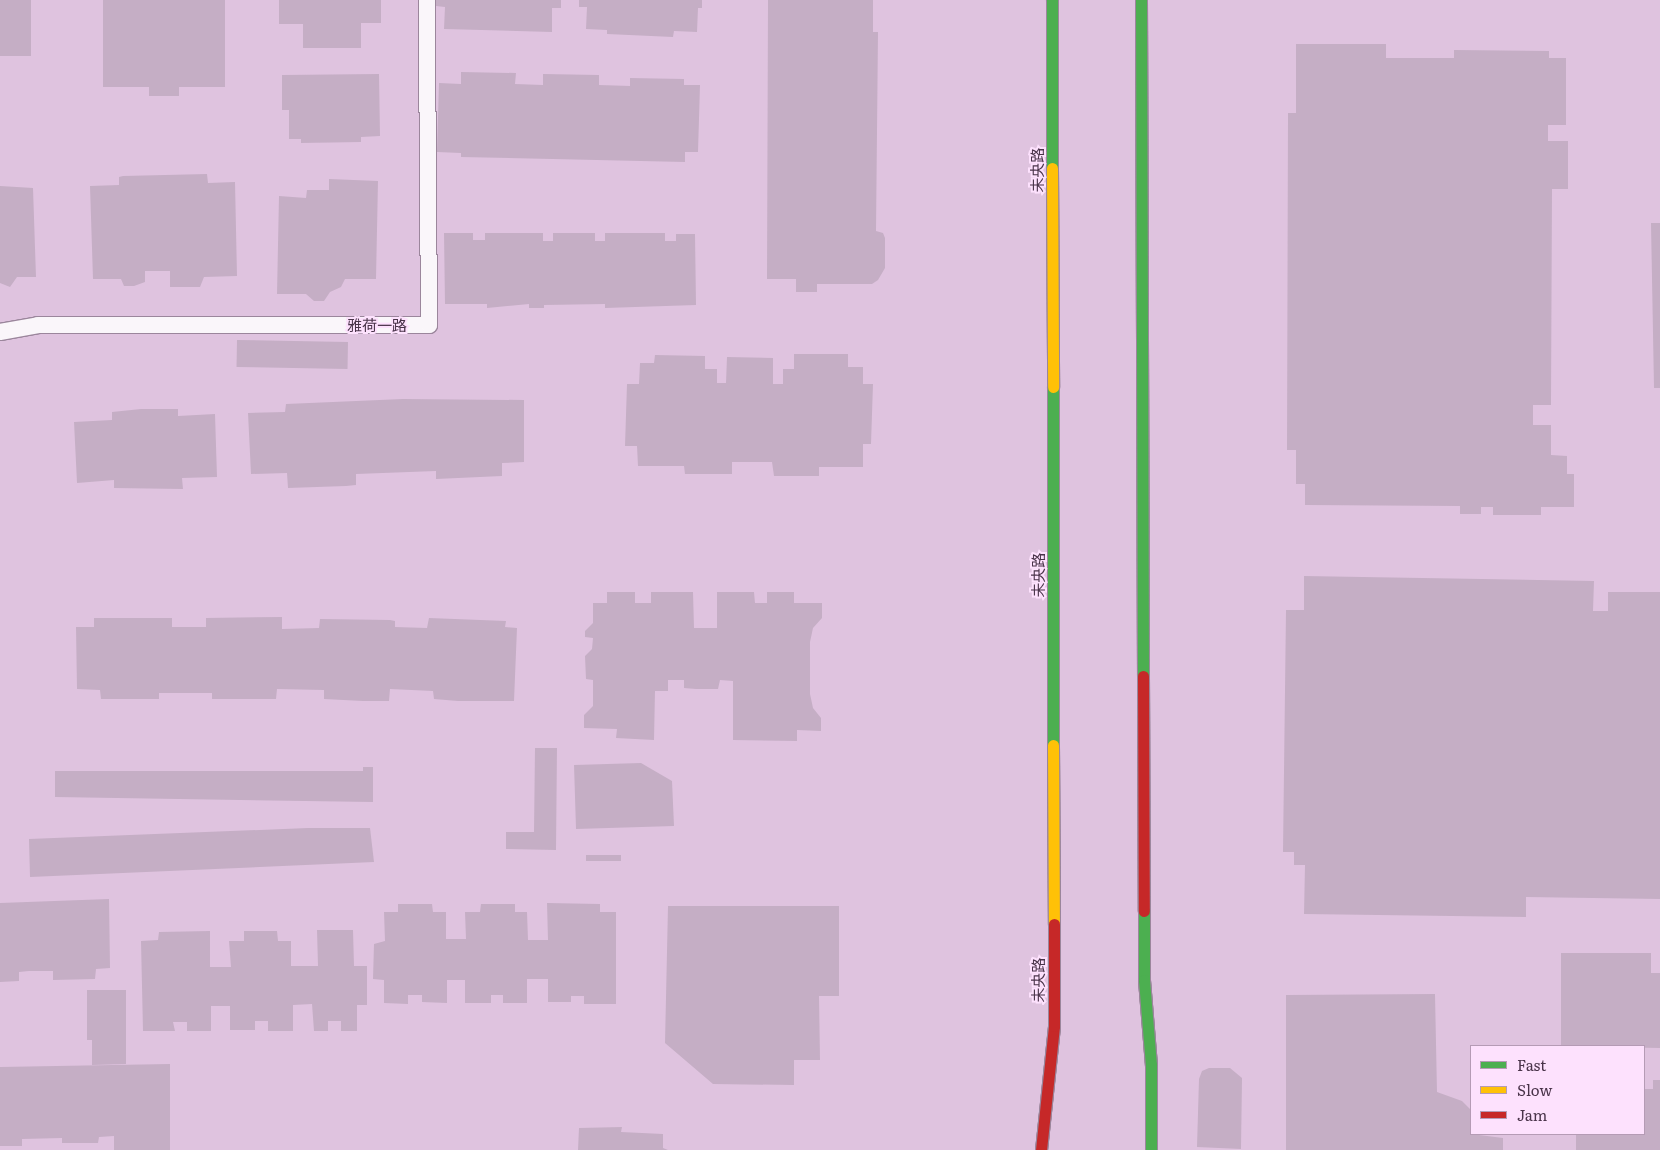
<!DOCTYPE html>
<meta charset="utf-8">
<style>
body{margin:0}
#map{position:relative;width:1660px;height:1150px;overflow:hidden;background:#dfc3df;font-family:Literata,"Noto Sans SC",serif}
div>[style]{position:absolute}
.building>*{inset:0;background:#c5aec5;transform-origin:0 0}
.roads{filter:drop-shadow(1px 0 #9b869c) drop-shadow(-1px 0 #9b869c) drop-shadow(0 1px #9b869c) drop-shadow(0 -1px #9b869c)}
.lane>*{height:16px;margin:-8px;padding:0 8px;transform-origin:8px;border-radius:8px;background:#faf6fa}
.fast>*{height:11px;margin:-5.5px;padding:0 5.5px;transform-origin:5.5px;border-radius:5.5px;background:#4caf50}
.slow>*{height:11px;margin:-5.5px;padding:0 5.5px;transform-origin:5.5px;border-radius:5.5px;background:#ffc107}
.jam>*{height:11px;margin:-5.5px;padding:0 5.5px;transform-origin:5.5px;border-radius:5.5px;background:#c62828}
span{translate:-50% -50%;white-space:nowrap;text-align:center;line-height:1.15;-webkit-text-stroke:4px #fde1fd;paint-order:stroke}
.street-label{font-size:15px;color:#493349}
.legend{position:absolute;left:1470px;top:1045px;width:175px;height:90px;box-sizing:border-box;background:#fde1fd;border:1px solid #b59bb5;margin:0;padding:6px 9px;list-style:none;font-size:15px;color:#493349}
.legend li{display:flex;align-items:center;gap:10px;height:25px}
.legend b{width:25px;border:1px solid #b59bb5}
</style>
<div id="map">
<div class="building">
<div style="left:0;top:0;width:31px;height:56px"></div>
<div style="clip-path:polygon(103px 0,225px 0,225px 87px,179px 87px,179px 96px,149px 96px,149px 87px,103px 87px)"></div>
<div style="clip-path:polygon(279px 0,381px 0,381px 23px,361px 23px,361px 48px,303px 48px,303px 24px,279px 24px)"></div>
<div style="clip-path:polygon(436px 0,561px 0,561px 8px,552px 8px,552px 32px,444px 29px,445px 7px,436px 6px)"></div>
<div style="clip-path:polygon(579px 0,702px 0,702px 8px,698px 8px,697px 32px,674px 31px,673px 37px,607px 34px,607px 30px,586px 29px,587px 7px,579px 7px)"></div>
<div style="clip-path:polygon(768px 0,873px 0,873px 32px,878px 32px,876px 231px,883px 233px,885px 238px,885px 268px,878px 280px,872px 284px,817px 284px,817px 292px,796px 292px,796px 279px,767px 279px)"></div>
<div style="clip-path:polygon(1296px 44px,1386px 44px,1386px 58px,1454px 58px,1454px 50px,1549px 51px,1549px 58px,1566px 58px,1566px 125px,1548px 125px,1548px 141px,1568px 141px,1568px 189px,1552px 189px,1551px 405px,1533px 405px,1533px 425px,1551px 425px,1551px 455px,1567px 456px,1567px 474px,1574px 474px,1574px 507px,1541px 507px,1541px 515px,1493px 515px,1493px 507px,1481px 507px,1481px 514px,1460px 514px,1460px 506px,1305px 505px,1305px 484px,1296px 484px,1296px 450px,1287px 450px,1288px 113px,1296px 113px)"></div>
<div style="clip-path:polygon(461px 72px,516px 73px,515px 84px,543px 85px,543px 74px,599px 75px,599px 85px,630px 86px,630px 78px,684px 79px,684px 85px,700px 85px,698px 152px,685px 152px,685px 162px,461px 157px,461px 153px,437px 152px,439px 83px,461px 84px)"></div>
<div style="clip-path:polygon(379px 74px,380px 136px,361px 137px,361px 142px,301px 143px,301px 139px,289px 139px,289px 110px,282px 110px,282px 75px)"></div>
<div style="clip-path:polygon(207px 174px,208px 183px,235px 182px,237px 276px,204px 277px,200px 287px,170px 287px,170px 271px,145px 271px,145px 282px,134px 286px,124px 286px,121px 279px,93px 279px,90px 186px,119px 185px,119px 177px,123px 176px)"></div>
<div style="clip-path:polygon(329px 179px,378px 181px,376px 279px,345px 279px,341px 287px,330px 292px,324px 301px,314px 301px,306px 294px,277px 294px,279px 196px,306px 198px,307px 190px,329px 190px)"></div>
<div style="clip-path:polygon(0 186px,33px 188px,36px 277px,17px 277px,10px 287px,0 283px)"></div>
<div style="clip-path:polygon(1651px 223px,1660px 223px,1660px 388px,1654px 388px)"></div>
<div style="clip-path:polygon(444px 233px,473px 233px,473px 240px,485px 240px,485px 233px,543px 233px,543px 241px,553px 241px,553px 233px,595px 233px,595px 241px,605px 241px,605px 233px,665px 233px,665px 241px,676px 241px,676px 234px,695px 234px,696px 305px,605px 308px,605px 304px,544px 305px,544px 308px,529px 308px,529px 304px,487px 308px,487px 304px,445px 304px)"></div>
<div style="left:237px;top:340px;width:111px;height:27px;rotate:1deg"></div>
<div style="clip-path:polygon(794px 354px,848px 354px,848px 367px,863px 367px,863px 384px,873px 384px,871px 444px,863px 444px,863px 467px,819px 467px,819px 476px,774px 476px,772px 462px,732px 462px,732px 474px,685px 474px,684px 466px,638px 466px,637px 446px,625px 446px,627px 384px,639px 384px,640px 363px,654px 363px,655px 355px,705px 356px,705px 369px,717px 369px,717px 383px,726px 383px,727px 357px,773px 358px,773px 384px,783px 384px,783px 369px,794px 369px)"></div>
<div style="clip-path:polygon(403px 399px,524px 400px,524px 462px,502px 463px,502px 476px,436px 479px,436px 471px,356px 474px,356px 485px,346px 486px,288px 488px,287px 473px,251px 474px,248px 413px,285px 412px,286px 404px)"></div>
<div style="clip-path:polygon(141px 409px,178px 409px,178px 416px,215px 414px,217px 477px,182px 478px,183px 489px,114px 488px,114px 480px,77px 483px,74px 422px,112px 420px,112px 412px)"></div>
<div style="clip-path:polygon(1304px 576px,1594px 581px,1593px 611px,1608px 611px,1608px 592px,1660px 592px,1660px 899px,1526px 897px,1526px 917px,1304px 914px,1305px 865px,1294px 865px,1294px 852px,1283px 852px,1286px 610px,1304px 610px)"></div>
<div style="clip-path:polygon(607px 592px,635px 592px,635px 603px,651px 603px,651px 592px,693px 592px,694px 628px,717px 628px,717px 592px,754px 592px,755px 603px,767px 603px,767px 592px,794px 592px,794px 603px,822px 603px,822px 618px,813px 628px,810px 642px,810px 694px,813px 708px,821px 718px,821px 731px,797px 730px,797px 741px,733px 740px,733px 681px,720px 680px,718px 689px,696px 689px,684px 688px,684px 680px,668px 680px,668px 691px,655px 691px,654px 740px,616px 738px,617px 729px,584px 728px,584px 715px,593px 706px,593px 680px,586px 679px,585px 656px,592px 649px,593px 638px,585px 637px,585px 631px,593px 623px,593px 603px,607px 603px)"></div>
<div style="clip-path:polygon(282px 617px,282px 629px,319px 628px,320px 619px,390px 620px,395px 621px,395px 627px,427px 628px,429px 618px,506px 621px,505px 627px,517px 628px,514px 701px,458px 701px,434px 699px,433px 691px,390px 689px,389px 701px,363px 701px,324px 699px,324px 690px,277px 689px,276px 699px,212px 699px,212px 693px,159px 693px,159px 699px,101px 699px,100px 690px,77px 689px,76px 627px,94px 627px,94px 618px,172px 618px,172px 627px,206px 627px,206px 618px)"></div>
<div style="clip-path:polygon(535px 748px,557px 748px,556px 850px,506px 849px,506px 832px,534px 832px)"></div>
<div style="clip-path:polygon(641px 763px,672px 781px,674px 826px,576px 829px,574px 765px)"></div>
<div style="clip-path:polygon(363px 767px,373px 767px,373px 802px,55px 797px,55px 771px,363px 771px)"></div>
<div style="clip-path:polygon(308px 828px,370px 828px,374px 862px,30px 877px,29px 839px)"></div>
<div style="left:621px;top:855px;width:6px;height:35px;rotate:90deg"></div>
<div style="clip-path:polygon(109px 899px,110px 968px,96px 969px,95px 979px,53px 980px,53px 971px,29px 971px,19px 972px,19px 981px,0 982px,0 903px)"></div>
<div style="clip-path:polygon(547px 903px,600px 904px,600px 912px,616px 912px,616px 1004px,584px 1004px,584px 996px,571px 996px,571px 1002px,548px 1002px,548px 979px,527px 979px,527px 1003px,503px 1003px,503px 995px,491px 995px,491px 1003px,465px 1003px,465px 980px,447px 980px,447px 1003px,422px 1002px,422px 995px,408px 995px,408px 1004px,384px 1003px,384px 980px,373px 979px,374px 944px,385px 941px,384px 912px,398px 912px,398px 904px,432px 904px,433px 912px,446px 912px,446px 939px,466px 939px,465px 912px,480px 912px,481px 904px,515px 904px,515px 912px,527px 912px,528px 940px,548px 940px)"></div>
<div style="clip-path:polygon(668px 906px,839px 906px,839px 996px,819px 996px,820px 1060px,794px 1060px,794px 1085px,713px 1084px,665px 1043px)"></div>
<div style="clip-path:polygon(317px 930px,353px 930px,354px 966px,367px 966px,367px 1005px,357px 1005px,357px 1031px,341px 1031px,341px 1021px,328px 1021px,328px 1031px,314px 1031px,312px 1004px,293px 1005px,293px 1031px,268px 1031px,268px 1021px,255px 1021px,255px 1030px,230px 1030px,230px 1006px,211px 1006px,211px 1031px,187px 1031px,187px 1022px,173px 1022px,175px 1031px,143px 1031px,141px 941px,158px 940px,159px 932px,210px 931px,210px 967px,231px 967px,229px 941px,244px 941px,244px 931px,277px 931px,278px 941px,291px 941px,291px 966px,318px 966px)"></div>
<div style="clip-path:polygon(1561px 953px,1651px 953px,1651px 973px,1660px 973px,1660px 1048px,1561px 1046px)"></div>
<div style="clip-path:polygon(87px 990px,126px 990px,126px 1064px,92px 1065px,92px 1040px,87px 1040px)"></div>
<div style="clip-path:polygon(1435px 994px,1437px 1092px,1462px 1101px,1471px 1110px,1471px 1134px,1503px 1138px,1503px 1150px,1286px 1150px,1286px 995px)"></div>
<div style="clip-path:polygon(170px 1064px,170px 1150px,114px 1150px,114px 1136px,99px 1137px,98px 1143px,62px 1143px,62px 1138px,22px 1139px,22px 1146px,0 1146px,0 1067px)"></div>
<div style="clip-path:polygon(1209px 1068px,1230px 1068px,1242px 1078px,1241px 1149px,1197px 1147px,1199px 1079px,1202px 1071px)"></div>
<div style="clip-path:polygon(1653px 1080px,1660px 1080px,1660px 1150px,1576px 1150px,1576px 1134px,1644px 1134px,1644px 1089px,1653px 1089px)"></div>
<div style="clip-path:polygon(622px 1127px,621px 1132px,663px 1134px,663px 1148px,668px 1150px,578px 1150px,579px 1128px)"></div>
</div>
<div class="roads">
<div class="lane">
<div style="left:0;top:332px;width:39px;rotate:-10deg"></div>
<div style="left:38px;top:325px;width:391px"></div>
<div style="left:429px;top:325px;width:325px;rotate:-90.4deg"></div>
</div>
<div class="fast">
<div style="left:1052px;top:0;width:168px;rotate:90deg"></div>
<div style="left:1141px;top:0;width:676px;rotate:89.83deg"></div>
<div style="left:1053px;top:387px;width:358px;rotate:90deg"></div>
<div style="left:1144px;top:911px;width:69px;rotate:90deg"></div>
<div style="left:1144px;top:980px;width:85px;rotate:85.3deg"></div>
<div style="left:1151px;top:1065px;width:85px;rotate:90deg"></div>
</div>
<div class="slow">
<div style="left:1052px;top:168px;width:219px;rotate:89.7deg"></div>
<div style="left:1053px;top:745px;width:179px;rotate:89.7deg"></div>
</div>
<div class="jam">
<div style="left:1143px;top:676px;width:235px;rotate:89.8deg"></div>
<div style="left:1041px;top:1150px;width:125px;rotate:-84deg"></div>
<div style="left:1054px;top:1026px;width:102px;rotate:-90deg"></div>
</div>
</div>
<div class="street-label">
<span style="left:1037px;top:170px;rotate:-90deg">未央路</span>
<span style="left:377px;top:325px">雅荷一路</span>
<span style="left:1038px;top:575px;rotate:-90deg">未央路</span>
<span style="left:1038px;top:980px;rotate:-90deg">未央路</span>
</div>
<ul class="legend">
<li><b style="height:6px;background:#4caf50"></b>Fast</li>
<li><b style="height:6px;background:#ffc107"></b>Slow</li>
<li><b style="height:6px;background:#c62828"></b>Jam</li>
</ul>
</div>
